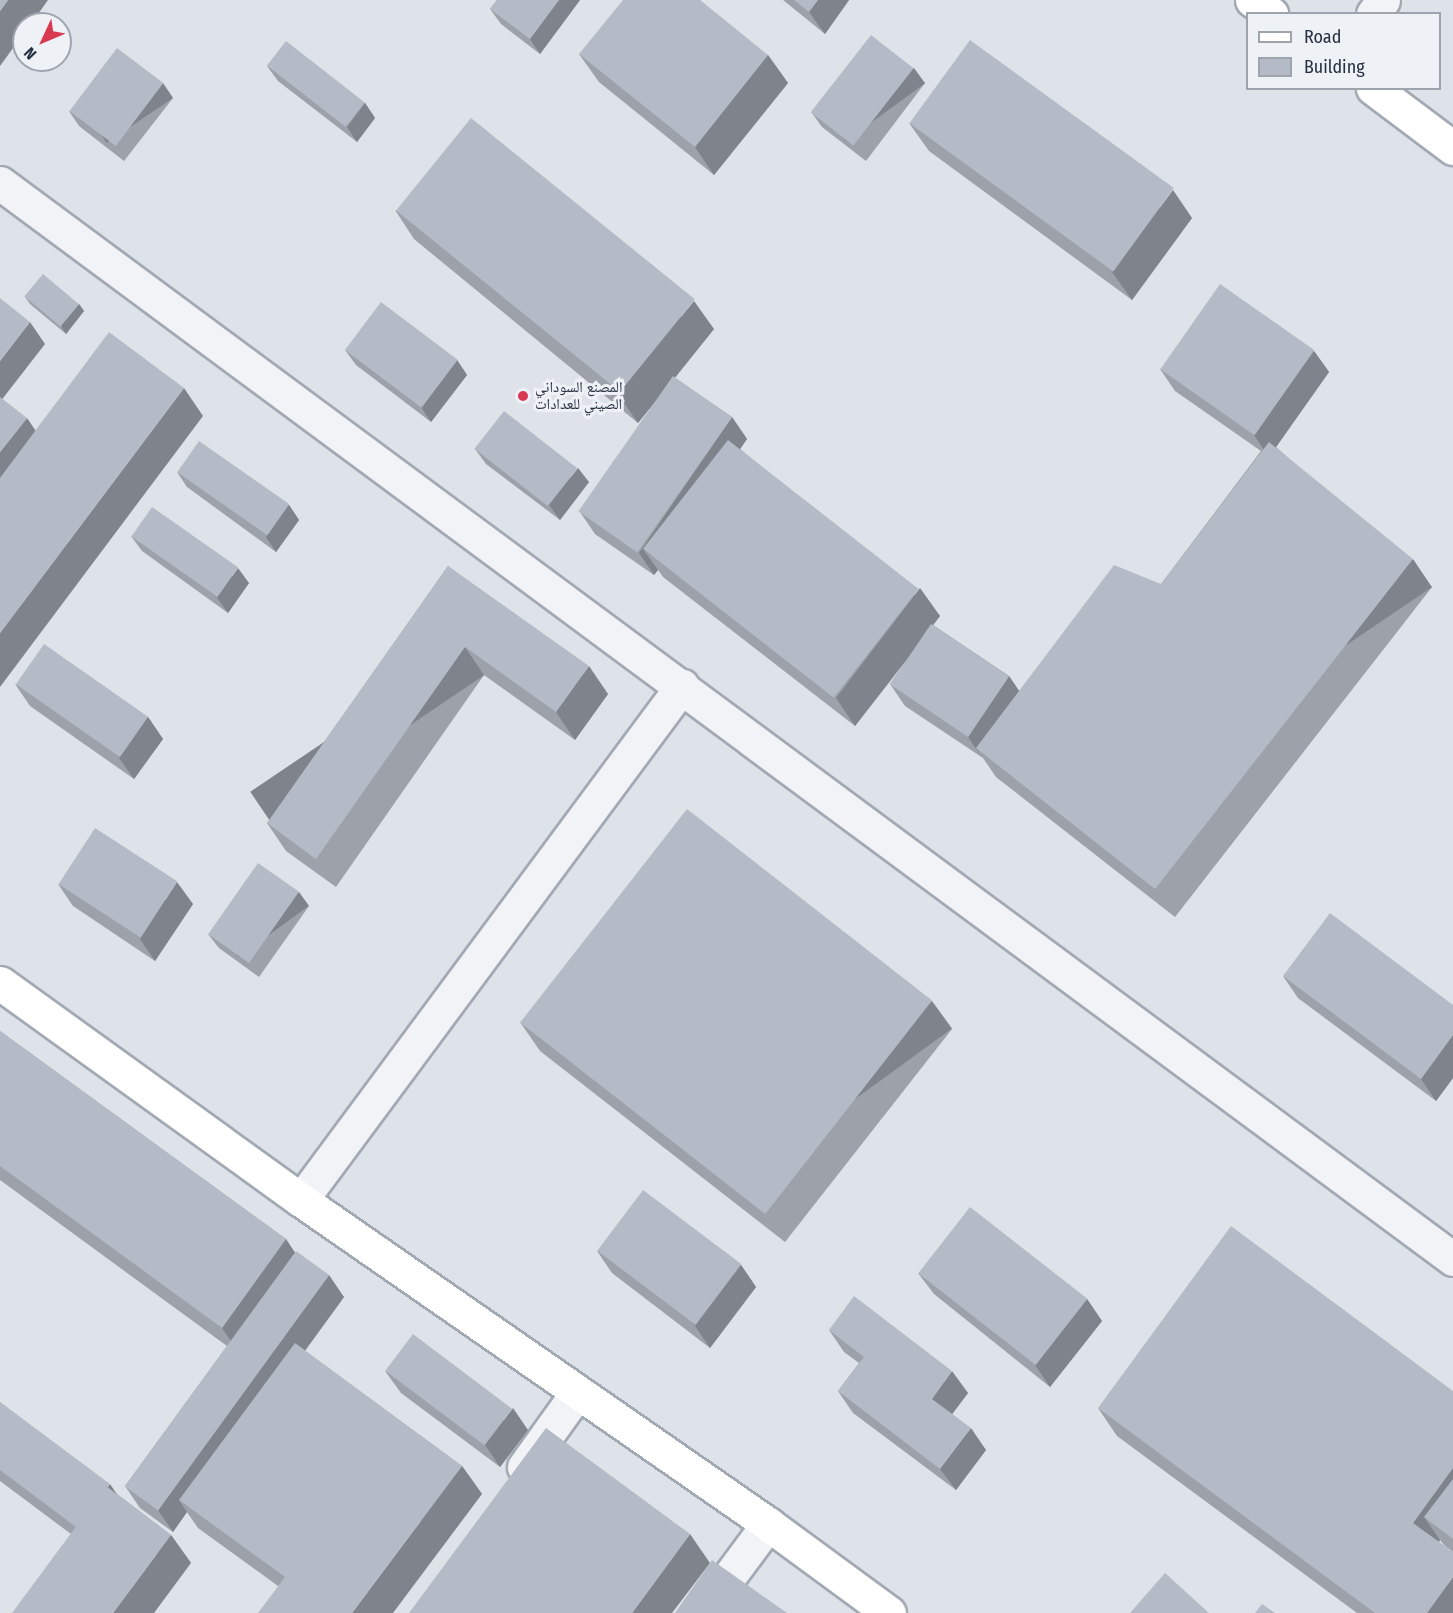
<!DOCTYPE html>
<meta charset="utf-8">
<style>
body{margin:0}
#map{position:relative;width:1453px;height:1613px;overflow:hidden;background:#dee2e9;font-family:"Fira Sans Condensed","Noto Naskh Arabic",sans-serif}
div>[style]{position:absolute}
.roads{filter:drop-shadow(2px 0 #a3a9b3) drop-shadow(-2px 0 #a3a9b3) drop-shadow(0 2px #a3a9b3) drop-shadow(0 -2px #a3a9b3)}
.street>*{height:33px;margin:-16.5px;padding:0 16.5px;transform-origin:16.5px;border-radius:16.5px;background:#f1f3f7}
.secondary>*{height:33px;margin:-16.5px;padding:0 16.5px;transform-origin:16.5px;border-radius:16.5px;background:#fff}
.wall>*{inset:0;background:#9ca1aa}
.shaded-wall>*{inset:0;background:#7f838b;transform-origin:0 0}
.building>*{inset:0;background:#b5bbc6;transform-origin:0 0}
.dots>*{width:16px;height:16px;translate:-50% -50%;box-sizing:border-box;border:3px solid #eef1f6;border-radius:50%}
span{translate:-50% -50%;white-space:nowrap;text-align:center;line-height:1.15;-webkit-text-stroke:6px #eef1f6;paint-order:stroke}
.poi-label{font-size:15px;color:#263041}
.left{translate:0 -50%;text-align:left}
.legend{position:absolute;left:1246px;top:12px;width:195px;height:78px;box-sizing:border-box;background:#eef1f6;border:2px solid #9ea4ae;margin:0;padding:8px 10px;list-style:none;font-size:18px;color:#263041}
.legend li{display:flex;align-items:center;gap:12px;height:30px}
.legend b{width:30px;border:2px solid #9ea4ae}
.north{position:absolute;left:12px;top:12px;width:60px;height:60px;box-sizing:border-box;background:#eef1f6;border:2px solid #9ea4ae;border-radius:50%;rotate:226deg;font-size:16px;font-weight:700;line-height:24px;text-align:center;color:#263041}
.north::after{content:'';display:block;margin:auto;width:21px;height:27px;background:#d93851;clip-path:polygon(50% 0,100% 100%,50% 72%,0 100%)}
</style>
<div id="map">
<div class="roads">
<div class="street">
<div style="left:1373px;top:14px;width:17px;rotate:-54deg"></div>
<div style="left:0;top:183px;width:1808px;rotate:36.52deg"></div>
<div style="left:301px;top:1200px;width:640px;rotate:-53.45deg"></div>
<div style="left:524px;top:1467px;width:91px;rotate:-54.4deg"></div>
<div style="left:702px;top:1613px;width:111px;rotate:-53.4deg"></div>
</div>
<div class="secondary">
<div style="left:1252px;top:0;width:24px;rotate:36deg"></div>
<div style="left:1373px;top:88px;width:100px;rotate:36.9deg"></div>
<div style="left:0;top:983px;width:371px;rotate:35.8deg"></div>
<div style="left:301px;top:1200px;width:568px;rotate:34.75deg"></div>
<div style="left:768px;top:1524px;width:150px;rotate:36.3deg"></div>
</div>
</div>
<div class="wall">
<div style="clip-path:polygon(497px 0,580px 0,540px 54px,501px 24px,490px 9px)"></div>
<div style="clip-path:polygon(783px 0,849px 0,825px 34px)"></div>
<div style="clip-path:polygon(579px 54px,768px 55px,788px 83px,714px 175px,599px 82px)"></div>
<div style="clip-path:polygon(267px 66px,365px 103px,375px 118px,357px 142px,278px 81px)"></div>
<div style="clip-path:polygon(925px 83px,866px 161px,822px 127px,812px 113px)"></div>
<div style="clip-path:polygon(173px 98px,124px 161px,79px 126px,69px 111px)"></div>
<div style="clip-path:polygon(909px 123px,1192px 218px,1132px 300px,929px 151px)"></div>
<div style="clip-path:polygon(395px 210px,714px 329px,675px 378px,732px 417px,747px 439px,740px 449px,940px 616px,933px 625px,1009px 676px,1019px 691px,1161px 584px,1261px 451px,1175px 391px,1160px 369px,1314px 351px,1329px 372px,1276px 447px,1432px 587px,1175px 917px,996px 777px,983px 758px,905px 706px,890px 684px,907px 660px,855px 726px,663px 577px,658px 570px,654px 575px,595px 534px,580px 512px,658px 398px,638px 423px,414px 239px)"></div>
<div style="clip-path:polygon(25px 297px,79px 304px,84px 311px,66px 334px,30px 304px)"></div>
<div style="clip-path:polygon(345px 350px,457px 360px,467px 375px,431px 422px,356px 365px)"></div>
<div style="clip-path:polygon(475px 449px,589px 482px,560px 520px,486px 464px)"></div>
<div style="clip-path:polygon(177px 472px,289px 505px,299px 520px,276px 552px,187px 487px)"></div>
<div style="clip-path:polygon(131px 536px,249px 583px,228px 613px,142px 551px)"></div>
<div style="clip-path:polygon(448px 566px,608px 694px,575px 740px,484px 675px,336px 887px,286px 851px,267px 823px)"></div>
<div style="clip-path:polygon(15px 684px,148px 717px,163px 739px,134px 779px,30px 706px)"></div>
<div style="clip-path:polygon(58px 884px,193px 904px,155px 961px,73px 906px)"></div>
<div style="clip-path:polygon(309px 906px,259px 977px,219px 948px,208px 934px)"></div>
<div style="clip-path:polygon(1283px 976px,1453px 1005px,1453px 1078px,1436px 1101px,1298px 998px)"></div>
<div style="clip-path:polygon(520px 1022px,952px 1029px,785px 1242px,540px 1051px)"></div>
<div style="clip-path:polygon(0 1031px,286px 1239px,295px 1253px,344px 1297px,305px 1351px,462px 1466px,482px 1494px,278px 1586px,198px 1528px,187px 1512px,173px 1532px,140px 1508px,125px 1486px,227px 1346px,0 1180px)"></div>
<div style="clip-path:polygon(597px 1251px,741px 1265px,756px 1287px,710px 1348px,612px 1273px)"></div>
<div style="clip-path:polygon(918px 1273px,1087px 1299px,1102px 1321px,1050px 1387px,934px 1294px)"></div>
<div style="clip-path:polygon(829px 1330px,968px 1393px,952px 1414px,986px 1450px,956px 1490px,853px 1413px,838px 1391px,859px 1363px,844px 1352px)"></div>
<div style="clip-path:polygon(385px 1371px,528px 1430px,500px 1467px,401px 1393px)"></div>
<div style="clip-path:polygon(1453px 1391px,1453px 1552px,1444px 1545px,1440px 1540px,1439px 1542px,1453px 1613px,1357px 1613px,1117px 1436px,1098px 1408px)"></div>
<div style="clip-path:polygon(0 1402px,117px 1494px,171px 1535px,191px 1563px,71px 1534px,0 1481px)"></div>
</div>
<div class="shaded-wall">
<div style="clip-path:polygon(8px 0,48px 0,31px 24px,24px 24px,24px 33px,0 66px,0 11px)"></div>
<div style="clip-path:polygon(559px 0,580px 0,540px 54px,530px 39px)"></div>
<div style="clip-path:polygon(818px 0,849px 0,825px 34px,809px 12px)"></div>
<div style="clip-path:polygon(768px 55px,788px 83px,714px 175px,695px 147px)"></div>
<div style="left:914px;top:68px;width:19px;height:98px;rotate:54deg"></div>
<div style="left:163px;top:83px;width:18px;height:80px;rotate:56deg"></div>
<div style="clip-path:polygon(365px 103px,375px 118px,357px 142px,347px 127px)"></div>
<div style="clip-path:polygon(1173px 190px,1192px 218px,1132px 300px,1112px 272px)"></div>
<div style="clip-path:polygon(694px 301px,714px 329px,638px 423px,618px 394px)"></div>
<div style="clip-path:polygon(79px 304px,84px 311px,66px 334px,61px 326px)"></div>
<div style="clip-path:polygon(30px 322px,45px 344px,0 402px,0 361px)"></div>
<div style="clip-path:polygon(1314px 351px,1329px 372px,1269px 457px,1254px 435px)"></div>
<div style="clip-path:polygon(457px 360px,467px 375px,431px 422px,421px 407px)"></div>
<div style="clip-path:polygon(184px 388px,203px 416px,0 687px,0 633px)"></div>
<div style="clip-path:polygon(732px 417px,747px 439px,662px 563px,643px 549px,658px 570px,654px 575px,639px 553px)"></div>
<div style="clip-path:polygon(27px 418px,42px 440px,0 493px,0 452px)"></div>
<div style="clip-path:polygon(578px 468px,589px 482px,560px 520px,549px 505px)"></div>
<div style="clip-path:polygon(289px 505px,299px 520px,276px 552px,266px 537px)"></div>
<div style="left:1413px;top:559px;width:34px;height:419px;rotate:56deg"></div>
<div style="clip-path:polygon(238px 568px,249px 583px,228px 613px,217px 598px)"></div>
<div style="clip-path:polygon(920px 588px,940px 616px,855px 726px,836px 698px)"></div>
<div style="left:465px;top:647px;width:34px;height:259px;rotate:56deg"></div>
<div style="clip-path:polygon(589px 666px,608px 694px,575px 740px,556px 712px)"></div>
<div style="clip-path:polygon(1009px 676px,1024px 698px,976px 748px,983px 759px,968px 737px)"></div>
<div style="clip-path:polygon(148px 717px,163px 739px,134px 779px,119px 758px)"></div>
<div style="clip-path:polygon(177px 882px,193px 904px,155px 961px,140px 939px)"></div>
<div style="left:299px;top:892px;width:17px;height:87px;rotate:54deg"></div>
<div style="left:932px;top:1001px;width:34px;height:270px;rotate:54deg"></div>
<div style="clip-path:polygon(1453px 1035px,1453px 1078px,1436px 1101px,1421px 1079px)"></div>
<div style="clip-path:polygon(286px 1239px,305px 1268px,241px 1356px,222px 1328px)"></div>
<div style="clip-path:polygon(741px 1265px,756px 1287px,710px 1348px,695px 1326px)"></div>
<div style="clip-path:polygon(329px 1275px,344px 1297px,190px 1508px,179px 1500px,187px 1512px,173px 1532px,158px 1510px)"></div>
<div style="clip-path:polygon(1087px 1299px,1102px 1321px,1050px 1387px,1035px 1365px)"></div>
<div style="clip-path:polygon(952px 1371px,968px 1393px,947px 1421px,932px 1399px)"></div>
<div style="clip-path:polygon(513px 1408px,528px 1430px,500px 1467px,485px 1445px)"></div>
<div style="clip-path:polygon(971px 1428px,986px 1450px,956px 1490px,940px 1469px)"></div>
<div style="clip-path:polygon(462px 1466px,482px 1494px,393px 1613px,352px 1613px)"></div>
<div style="clip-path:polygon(1453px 1468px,1453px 1523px,1424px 1517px,1440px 1540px,1433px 1551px,1413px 1523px)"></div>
<div style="clip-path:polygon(110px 1484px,125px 1506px,77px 1528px)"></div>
<div style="clip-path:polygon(690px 1534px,710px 1563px,672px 1613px,632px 1613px)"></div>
<div style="clip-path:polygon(171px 1535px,191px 1563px,154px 1613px,113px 1613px)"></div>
<div style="clip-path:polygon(1453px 1577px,1453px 1613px,1427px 1613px)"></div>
</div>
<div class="building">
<div style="clip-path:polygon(0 0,8px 0,0 11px)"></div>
<div style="clip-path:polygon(497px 0,559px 0,530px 39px,490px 9px)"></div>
<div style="clip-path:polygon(623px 0,700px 0,768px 55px,695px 147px,579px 54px)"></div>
<div style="clip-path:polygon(794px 0,818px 0,809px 12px)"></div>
<div style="left:871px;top:35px;width:54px;height:98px;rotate:38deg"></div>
<div style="left:970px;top:40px;width:252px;height:103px;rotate:36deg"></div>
<div style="left:286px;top:41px;width:100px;height:31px;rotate:38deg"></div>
<div style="left:117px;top:48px;width:58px;height:79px;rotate:37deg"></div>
<div style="left:471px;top:118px;width:288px;height:119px;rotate:39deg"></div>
<div style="left:43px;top:274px;width:47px;height:29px;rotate:40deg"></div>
<div style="left:1220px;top:284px;width:115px;height:104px;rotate:35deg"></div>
<div style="clip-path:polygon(0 298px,30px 322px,0 361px)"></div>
<div style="left:381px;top:302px;width:96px;height:60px;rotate:37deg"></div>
<div style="clip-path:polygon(109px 332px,184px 388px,0 633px,0 478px)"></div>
<div style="left:673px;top:376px;width:72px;height:165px;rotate:35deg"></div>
<div style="clip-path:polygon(0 397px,27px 418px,0 452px)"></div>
<div style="left:504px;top:411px;width:93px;height:48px;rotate:38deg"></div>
<div style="left:728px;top:440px;width:242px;height:138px;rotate:38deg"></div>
<div style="left:199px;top:441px;width:110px;height:38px;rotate:35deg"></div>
<div style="clip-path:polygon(1269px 442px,1413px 559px,1155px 889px,976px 748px,1114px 565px,1161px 584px)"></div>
<div style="left:152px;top:507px;width:105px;height:36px;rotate:35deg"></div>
<div style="clip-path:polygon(448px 566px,589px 666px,556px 712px,465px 647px,316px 859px,267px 823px)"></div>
<div style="left:931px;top:624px;width:94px;height:73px;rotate:34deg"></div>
<div style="left:44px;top:644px;width:127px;height:49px;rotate:35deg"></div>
<div style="left:687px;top:809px;width:311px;height:271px;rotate:38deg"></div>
<div style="left:95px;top:828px;width:98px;height:67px;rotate:33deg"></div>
<div style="left:258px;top:863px;width:50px;height:87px;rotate:35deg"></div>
<div style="clip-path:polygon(1330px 913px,1453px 1005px,1453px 1035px,1421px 1079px,1283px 976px)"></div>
<div style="clip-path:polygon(0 1031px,286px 1239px,222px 1328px,0 1166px)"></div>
<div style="left:643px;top:1190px;width:123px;height:76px;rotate:37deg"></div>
<div style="left:970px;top:1207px;width:149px;height:84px;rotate:38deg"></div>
<div style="clip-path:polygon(1231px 1226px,1453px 1391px,1453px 1468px,1413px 1523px,1453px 1552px,1453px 1577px,1427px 1613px,1375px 1613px,1098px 1408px)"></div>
<div style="left:296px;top:1251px;width:41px;height:291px;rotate:36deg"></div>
<div style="clip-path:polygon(854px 1296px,952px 1371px,932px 1399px,971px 1428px,940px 1469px,838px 1391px,864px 1357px,829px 1330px)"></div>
<div style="left:413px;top:1334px;width:124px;height:46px;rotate:37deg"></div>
<div style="clip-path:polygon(295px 1343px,462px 1466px,352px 1613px,258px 1613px,285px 1577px,179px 1500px)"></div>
<div style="clip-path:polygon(0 1402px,110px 1484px,107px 1487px,106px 1486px,76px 1527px,0 1470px)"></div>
<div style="clip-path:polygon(546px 1428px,690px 1534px,632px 1613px,409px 1613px)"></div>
<div style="clip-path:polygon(1453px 1479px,1453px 1539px,1424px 1517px)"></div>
<div style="clip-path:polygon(106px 1486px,171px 1535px,113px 1613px,12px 1613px)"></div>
<div style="clip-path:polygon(712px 1560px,787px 1613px,675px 1613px)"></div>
<div style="clip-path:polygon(1165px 1573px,1209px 1613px,1130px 1613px)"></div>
<div style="clip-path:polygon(1262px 1604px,1275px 1613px,1255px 1613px)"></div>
</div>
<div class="dots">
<div style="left:523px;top:396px;background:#d93851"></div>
</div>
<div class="poi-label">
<span class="left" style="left:535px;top:396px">المصنع السوداني<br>الصيني للعدادات</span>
</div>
<ul class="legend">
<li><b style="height:8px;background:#fff"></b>Road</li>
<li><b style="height:16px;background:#b5bbc6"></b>Building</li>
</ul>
<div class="north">N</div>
</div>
